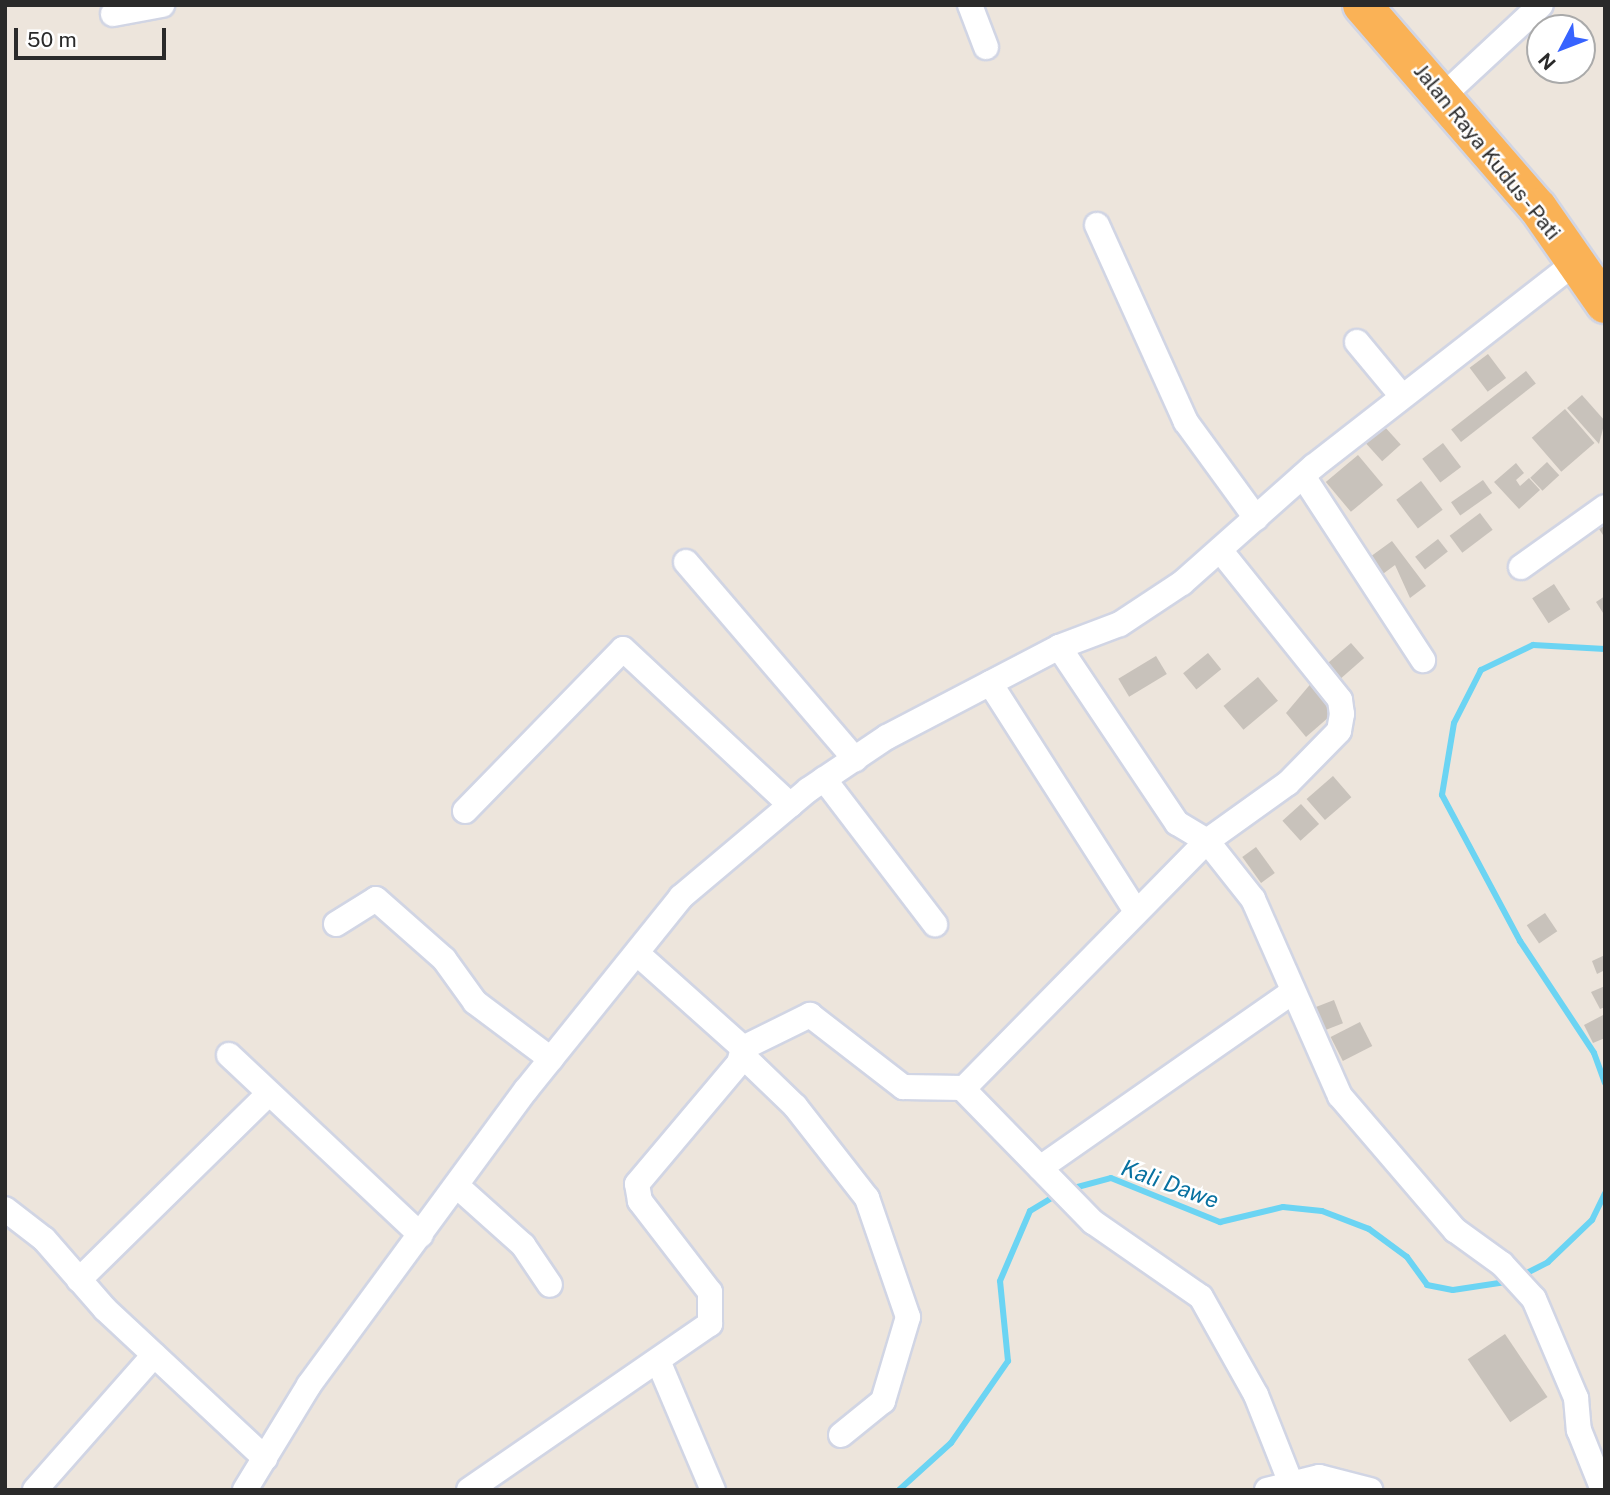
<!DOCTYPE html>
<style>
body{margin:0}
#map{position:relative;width:1610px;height:1495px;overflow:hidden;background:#ede5dc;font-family:"Public Sans",sans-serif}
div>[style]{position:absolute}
.stream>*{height:6px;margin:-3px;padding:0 3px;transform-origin:3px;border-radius:3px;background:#6bd4f3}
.building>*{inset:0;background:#c8c2bb;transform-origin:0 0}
.roads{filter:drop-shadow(2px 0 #d1d5e4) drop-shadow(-2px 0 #d1d5e4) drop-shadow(0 2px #d1d5e4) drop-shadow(0 -2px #d1d5e4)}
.minor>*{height:24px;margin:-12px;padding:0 12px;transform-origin:12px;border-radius:12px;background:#fff}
.trunk>*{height:38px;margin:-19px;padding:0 19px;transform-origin:19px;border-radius:19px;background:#fab256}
span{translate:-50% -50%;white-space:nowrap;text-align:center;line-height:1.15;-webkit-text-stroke:5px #fff;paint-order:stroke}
.street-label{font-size:21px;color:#2a2a2a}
.water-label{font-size:23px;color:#0871a0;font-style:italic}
.frame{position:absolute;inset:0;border:7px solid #2a2a2a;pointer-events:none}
.north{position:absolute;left:1526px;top:14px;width:70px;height:70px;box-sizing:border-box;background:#fff;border:2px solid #aaa;border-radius:50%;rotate:228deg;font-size:19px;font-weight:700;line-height:28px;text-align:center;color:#2a2a2a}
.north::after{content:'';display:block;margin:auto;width:24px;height:32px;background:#3763ff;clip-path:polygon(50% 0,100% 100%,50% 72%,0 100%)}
.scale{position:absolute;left:14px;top:28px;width:152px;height:32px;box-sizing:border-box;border:4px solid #2a2a2a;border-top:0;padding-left:9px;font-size:21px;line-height:24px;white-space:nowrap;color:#2a2a2a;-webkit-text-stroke:5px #fff;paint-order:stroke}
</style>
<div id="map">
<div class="stream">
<div style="left:1605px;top:649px;width:72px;rotate:-176.8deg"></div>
<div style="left:1533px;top:645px;width:58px;rotate:154.3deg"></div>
<div style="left:1481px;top:670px;width:59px;rotate:117deg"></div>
<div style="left:1454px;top:723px;width:73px;rotate:99.5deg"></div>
<div style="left:1442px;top:795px;width:166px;rotate:61.9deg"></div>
<div style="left:1520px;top:941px;width:134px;rotate:56.5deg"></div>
<div style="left:1594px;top:1053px;width:32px;rotate:70deg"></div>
<div style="left:1070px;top:1189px;width:42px;rotate:-15deg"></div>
<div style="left:1111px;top:1178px;width:118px;rotate:22deg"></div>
<div style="left:1220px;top:1222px;width:65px;rotate:-13.4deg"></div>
<div style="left:1283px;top:1207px;width:39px;rotate:6deg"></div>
<div style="left:1322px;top:1211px;width:50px;rotate:21deg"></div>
<div style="left:1369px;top:1229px;width:47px;rotate:36.4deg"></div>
<div style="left:1407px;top:1257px;width:34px;rotate:54deg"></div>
<div style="left:1427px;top:1285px;width:26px;rotate:11deg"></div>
<div style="left:1453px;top:1290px;width:60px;rotate:-8.7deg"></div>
<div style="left:1521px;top:1276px;width:30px;rotate:-27deg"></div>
<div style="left:1548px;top:1262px;width:61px;rotate:-43.7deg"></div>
<div style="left:1592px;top:1220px;width:30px;rotate:-64deg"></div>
<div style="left:899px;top:1490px;width:70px;rotate:-42.1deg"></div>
<div style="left:951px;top:1443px;width:100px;rotate:-55.2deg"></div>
<div style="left:1008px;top:1361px;width:80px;rotate:-95.7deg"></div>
<div style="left:1000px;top:1281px;width:76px;rotate:-66.8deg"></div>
<div style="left:1030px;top:1211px;width:31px;rotate:-31deg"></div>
</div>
<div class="building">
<div style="left:1488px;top:354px;width:30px;height:23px;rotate:53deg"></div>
<div style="left:1526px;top:371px;width:16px;height:95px;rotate:52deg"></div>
<div style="clip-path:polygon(1582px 395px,1605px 421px,1599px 444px,1567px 408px)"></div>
<div style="left:1565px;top:409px;width:45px;height:44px;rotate:49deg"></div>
<div style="left:1384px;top:426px;width:25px;height:25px;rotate:48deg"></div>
<div style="left:1443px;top:443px;width:30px;height:26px;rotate:53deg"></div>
<div style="left:1358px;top:455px;width:39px;height:42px;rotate:50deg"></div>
<div style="left:1547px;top:462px;width:18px;height:23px;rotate:47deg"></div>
<div style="clip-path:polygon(1516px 463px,1524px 473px,1516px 480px,1520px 486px,1529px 478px,1540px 490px,1519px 509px,1494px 482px)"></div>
<div style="left:1483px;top:480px;width:16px;height:39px;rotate:55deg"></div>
<div style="left:1421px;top:481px;width:36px;height:31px;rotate:53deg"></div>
<div style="clip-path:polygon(1605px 512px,1605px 538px,1593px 520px)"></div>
<div style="left:1480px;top:513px;width:21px;height:38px;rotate:53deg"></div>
<div style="left:1438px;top:539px;width:16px;height:29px;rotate:52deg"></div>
<div style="clip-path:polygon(1392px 541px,1426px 586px,1410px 598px,1395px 565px,1376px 579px,1363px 562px)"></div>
<div style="left:1554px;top:584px;width:30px;height:26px;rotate:57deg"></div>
<div style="clip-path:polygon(1605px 596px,1605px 616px,1596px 602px)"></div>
<div style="left:1351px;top:643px;width:20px;height:34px;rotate:49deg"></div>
<div style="left:1208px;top:653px;width:21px;height:32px;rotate:51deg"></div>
<div style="left:1156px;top:656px;width:21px;height:44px;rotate:59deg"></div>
<div style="left:1258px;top:677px;width:31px;height:45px;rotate:50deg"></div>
<div style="clip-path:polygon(1313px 681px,1337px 710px,1306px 737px,1286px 713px)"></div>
<div style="left:1333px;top:776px;width:28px;height:35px;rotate:49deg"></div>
<div style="left:1301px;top:804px;width:27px;height:25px;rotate:48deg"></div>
<div style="left:1256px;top:847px;width:32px;height:17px;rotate:54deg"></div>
<div style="left:1545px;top:913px;width:22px;height:22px;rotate:56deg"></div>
<div style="clip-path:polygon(1605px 955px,1605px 970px,1597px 974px,1592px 961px)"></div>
<div style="clip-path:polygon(1605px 986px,1605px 1007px,1600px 1009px,1591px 992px)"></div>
<div style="left:1334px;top:1000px;width:25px;height:29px;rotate:69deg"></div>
<div style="clip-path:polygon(1605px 1014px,1605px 1038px,1593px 1043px,1584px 1025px)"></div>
<div style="left:1360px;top:1022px;width:27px;height:33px;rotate:63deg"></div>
<div style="left:1505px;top:1334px;width:76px;height:45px;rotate:56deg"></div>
</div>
<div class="roads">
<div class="minor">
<div style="left:970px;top:5px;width:45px;rotate:69.1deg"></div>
<div style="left:113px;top:14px;width:50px;rotate:-10.4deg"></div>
<div style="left:1444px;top:95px;width:132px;rotate:-42.9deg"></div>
<div style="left:1097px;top:225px;width:216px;rotate:65.7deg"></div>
<div style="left:1186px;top:422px;width:119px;rotate:53.9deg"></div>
<div style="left:1357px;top:342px;width:69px;rotate:50.3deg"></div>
<div style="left:1303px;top:476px;width:220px;rotate:56.9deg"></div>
<div style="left:1220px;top:550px;width:192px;rotate:51.3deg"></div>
<div style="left:1340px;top:700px;width:14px;rotate:82deg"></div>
<div style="left:1342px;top:714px;width:17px;rotate:100deg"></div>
<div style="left:1339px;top:731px;width:73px;rotate:134.4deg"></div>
<div style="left:1288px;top:783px;width:100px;rotate:144.4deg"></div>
<div style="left:1207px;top:841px;width:74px;rotate:51.6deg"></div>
<div style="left:1253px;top:899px;width:215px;rotate:66.2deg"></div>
<div style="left:1340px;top:1096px;width:177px;rotate:49.4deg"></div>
<div style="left:1455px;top:1230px;width:58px;rotate:35.9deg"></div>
<div style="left:1502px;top:1264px;width:47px;rotate:47.6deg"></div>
<div style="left:1534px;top:1299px;width:108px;rotate:67deg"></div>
<div style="left:1576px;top:1398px;width:32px;rotate:85deg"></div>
<div style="left:1579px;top:1430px;width:65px;rotate:68.2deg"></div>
<div style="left:686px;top:562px;width:260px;rotate:49.4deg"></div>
<div style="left:1521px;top:567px;width:103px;rotate:-35.5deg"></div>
<div style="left:1059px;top:647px;width:212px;rotate:56.2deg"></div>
<div style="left:1177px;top:823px;width:35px;rotate:31deg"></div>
<div style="left:1207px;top:841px;width:348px;rotate:134.5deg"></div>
<div style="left:963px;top:1089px;width:186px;rotate:45.7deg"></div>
<div style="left:1093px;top:1222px;width:131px;rotate:34.8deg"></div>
<div style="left:1201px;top:1297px;width:112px;rotate:60.7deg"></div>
<div style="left:1256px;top:1395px;width:92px;rotate:68.4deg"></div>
<div style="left:990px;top:683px;width:269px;rotate:57.4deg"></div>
<div style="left:824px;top:779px;width:183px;rotate:52.6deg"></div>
<div style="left:465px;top:811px;width:226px;rotate:-45.7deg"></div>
<div style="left:623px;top:649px;width:229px;rotate:43deg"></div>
<div style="left:336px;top:924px;width:47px;rotate:-32deg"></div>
<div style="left:376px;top:899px;width:91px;rotate:41.4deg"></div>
<div style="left:444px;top:959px;width:53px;rotate:54.2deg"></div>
<div style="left:475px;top:1002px;width:95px;rotate:36.9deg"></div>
<div style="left:743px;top:1048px;width:75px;rotate:-26.2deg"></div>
<div style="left:810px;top:1015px;width:118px;rotate:37.7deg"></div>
<div style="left:903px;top:1087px;width:60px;rotate:1deg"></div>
<div style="left:229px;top:1055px;width:263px;rotate:43.2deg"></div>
<div style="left:742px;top:1055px;width:74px;rotate:43.9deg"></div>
<div style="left:795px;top:1106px;width:117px;rotate:52deg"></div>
<div style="left:867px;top:1198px;width:126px;rotate:71deg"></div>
<div style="left:908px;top:1317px;width:88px;rotate:106.6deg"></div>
<div style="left:883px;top:1401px;width:54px;rotate:141deg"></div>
<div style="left:1040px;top:1168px;width:307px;rotate:-34.9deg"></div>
<div style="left:457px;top:1186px;width:89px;rotate:41.8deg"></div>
<div style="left:523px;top:1245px;width:48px;rotate:56deg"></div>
<div style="left:5px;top:1209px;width:49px;rotate:37.6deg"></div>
<div style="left:44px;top:1239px;width:93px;rotate:48.9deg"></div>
<div style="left:105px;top:1309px;width:219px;rotate:43deg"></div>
<div style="left:79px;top:1280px;width:265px;rotate:-44.5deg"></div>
<div style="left:659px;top:1363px;width:138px;rotate:67deg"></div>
<div style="left:35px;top:1490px;width:180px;rotate:-48.6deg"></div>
<div style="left:245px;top:1490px;width:123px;rotate:-58.6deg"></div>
<div style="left:309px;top:1385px;width:366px;rotate:-53.7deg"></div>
<div style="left:526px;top:1090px;width:248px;rotate:-51.2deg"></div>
<div style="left:681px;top:897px;width:166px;rotate:-40.1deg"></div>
<div style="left:808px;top:790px;width:95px;rotate:-33.9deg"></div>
<div style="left:887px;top:737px;width:194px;rotate:-27.6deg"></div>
<div style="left:1059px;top:647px;width:65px;rotate:-20.7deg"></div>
<div style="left:1120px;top:624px;width:74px;rotate:-33.5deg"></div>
<div style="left:1182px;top:583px;width:176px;rotate:-41.6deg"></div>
<div style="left:1314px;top:466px;width:331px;rotate:-37.9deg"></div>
<div style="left:469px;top:1490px;width:293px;rotate:-34.6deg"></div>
<div style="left:710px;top:1324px;width:32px;rotate:-90deg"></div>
<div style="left:710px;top:1292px;width:115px;rotate:-127.6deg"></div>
<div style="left:640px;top:1201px;width:17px;rotate:-100deg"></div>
<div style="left:637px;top:1184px;width:158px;rotate:-49.9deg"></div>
<div style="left:739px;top:1063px;width:16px;rotate:-75deg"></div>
<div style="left:743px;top:1048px;width:140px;rotate:-138.2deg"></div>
<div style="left:1267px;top:1490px;width:54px;rotate:-14deg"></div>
<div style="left:1319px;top:1477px;width:53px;rotate:14.3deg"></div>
</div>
<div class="trunk">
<div style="left:1362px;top:5px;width:269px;rotate:49.1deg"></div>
<div style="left:1538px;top:208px;width:117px;rotate:55.1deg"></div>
</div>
</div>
<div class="street-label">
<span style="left:1487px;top:152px;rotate:51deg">Jalan Raya Kudus - Pati</span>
</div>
<div class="water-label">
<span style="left:1170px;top:1184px;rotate:20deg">Kali Dawe</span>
</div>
<div class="frame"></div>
<div class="north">N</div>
<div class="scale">50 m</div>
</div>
